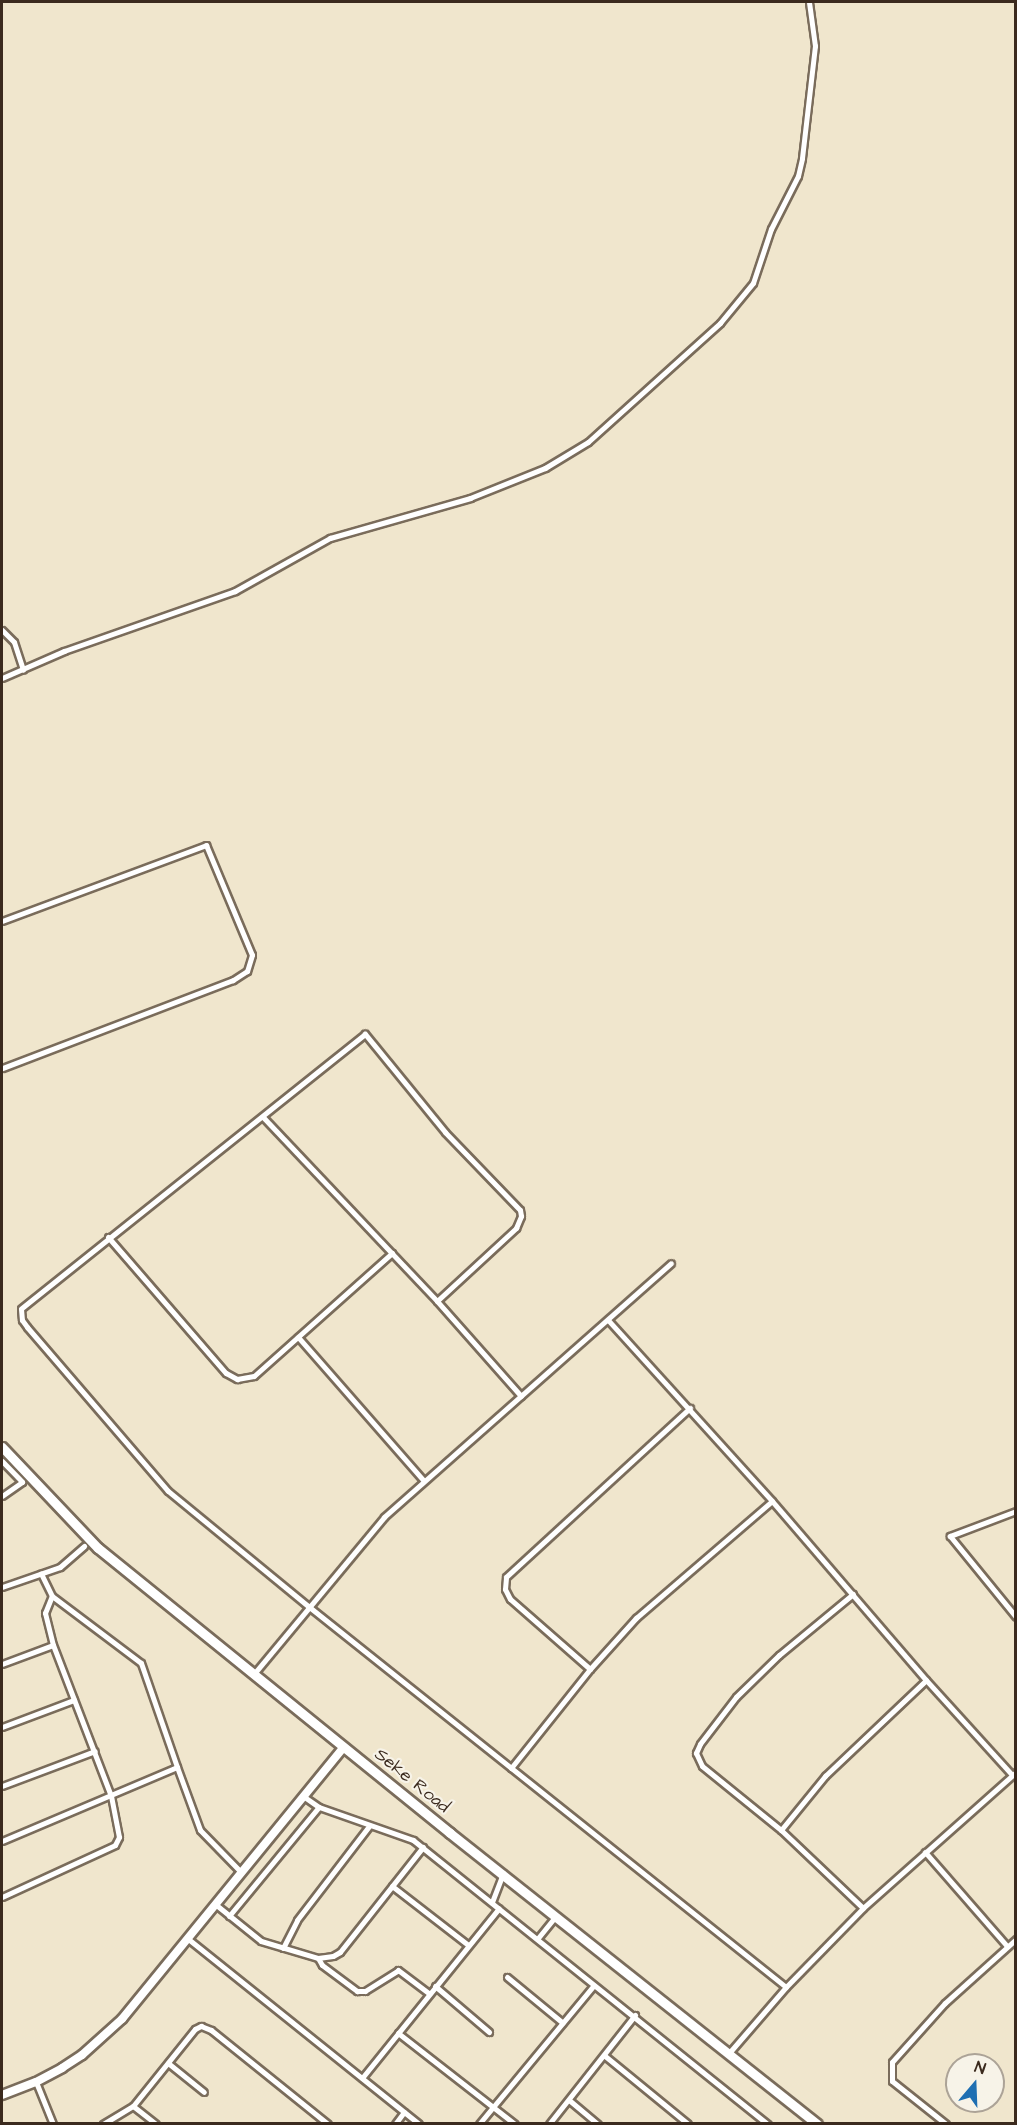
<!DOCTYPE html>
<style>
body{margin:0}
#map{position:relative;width:1017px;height:2125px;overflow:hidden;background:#f0e6cd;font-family:"Architects Daughter",sans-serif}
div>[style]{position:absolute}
.roads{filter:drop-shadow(2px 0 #7a6c5b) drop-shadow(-2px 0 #7a6c5b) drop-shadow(0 2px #7a6c5b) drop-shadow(0 -2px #7a6c5b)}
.street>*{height:5px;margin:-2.5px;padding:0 2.5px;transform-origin:2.5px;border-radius:2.5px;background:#fff}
.secondary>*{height:8px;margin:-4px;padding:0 4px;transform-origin:4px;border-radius:4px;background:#fff}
.primary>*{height:9px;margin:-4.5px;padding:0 4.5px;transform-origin:4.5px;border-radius:4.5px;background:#fff}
span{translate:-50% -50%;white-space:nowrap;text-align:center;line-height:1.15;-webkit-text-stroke:4.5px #f7f3e8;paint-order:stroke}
.street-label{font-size:18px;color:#3b2a1e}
.frame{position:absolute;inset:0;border:3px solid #3b2a1e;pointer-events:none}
.north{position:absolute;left:945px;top:2053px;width:60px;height:60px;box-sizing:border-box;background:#f7f3e8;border:2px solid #aca397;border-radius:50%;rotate:19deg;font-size:16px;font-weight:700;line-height:24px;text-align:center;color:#3b2a1e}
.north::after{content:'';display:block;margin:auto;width:21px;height:27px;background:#1f6fb2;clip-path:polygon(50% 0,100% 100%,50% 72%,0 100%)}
</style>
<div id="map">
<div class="roads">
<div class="street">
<div style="left:2px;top:630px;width:17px;rotate:45deg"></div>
<div style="left:14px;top:642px;width:29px;rotate:72deg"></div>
<div style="left:2px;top:678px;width:68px;rotate:-23.5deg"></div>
<div style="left:64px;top:651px;width:181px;rotate:-19.3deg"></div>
<div style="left:235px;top:591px;width:109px;rotate:-29.2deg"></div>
<div style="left:330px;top:538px;width:146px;rotate:-15.9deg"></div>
<div style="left:470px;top:498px;width:81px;rotate:-21.8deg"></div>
<div style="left:545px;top:468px;width:50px;rotate:-31.2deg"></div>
<div style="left:588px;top:442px;width:178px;rotate:-42deg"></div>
<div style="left:720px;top:323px;width:52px;rotate:-50.5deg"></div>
<div style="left:753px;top:283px;width:57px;rotate:-71.6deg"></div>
<div style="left:771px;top:229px;width:59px;rotate:-63deg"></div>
<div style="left:798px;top:176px;width:18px;rotate:-77deg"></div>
<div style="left:802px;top:158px;width:113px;rotate:-83.4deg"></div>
<div style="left:815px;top:46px;width:44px;rotate:-97.8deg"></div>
<div style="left:2px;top:921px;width:218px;rotate:-20.4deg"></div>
<div style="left:206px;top:845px;width:119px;rotate:67.3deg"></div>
<div style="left:252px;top:955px;width:17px;rotate:107deg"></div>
<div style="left:247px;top:971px;width:17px;rotate:147deg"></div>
<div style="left:233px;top:980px;width:247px;rotate:159.1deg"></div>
<div style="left:263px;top:1117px;width:253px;rotate:46.6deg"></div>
<div style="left:108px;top:1237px;width:180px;rotate:49.1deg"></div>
<div style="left:226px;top:1373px;width:13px;rotate:29deg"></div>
<div style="left:237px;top:1379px;width:17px;rotate:-10deg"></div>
<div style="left:254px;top:1376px;width:185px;rotate:-41.7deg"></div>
<div style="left:608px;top:1320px;width:244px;rotate:47.8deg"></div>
<div style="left:772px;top:1501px;width:236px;rotate:49.3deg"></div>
<div style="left:926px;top:1680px;width:128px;rotate:47.8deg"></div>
<div style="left:298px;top:1337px;width:190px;rotate:48.8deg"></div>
<div style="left:521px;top:1396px;width:127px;rotate:-131.5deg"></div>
<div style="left:437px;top:1301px;width:108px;rotate:-42.7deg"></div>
<div style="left:516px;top:1228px;width:13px;rotate:-67deg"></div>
<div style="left:521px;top:1216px;width:6px;rotate:-99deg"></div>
<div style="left:520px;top:1210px;width:108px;rotate:-133.9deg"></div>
<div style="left:445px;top:1132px;width:127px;rotate:-129.2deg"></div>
<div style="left:365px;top:1034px;width:440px;rotate:141.4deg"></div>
<div style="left:21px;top:1309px;width:11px;rotate:85deg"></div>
<div style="left:22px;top:1320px;width:9px;rotate:54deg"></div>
<div style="left:27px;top:1327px;width:216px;rotate:49.3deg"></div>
<div style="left:168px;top:1491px;width:181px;rotate:39.4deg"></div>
<div style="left:308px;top:1606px;width:611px;rotate:38.56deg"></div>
<div style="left:2px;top:1461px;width:29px;rotate:46deg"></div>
<div style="left:22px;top:1482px;width:24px;rotate:145deg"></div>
<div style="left:1016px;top:1511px;width:71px;rotate:159.3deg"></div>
<div style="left:950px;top:1536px;width:104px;rotate:50.8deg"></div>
<div style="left:2px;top:1587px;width:61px;rotate:-19deg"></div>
<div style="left:60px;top:1567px;width:32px;rotate:-41deg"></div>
<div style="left:853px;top:1594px;width:96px;rotate:140.5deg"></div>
<div style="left:779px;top:1655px;width:60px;rotate:135.7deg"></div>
<div style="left:736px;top:1697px;width:59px;rotate:127.5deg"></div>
<div style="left:700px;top:1744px;width:10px;rotate:114deg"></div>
<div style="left:696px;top:1753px;width:14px;rotate:65deg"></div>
<div style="left:702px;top:1766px;width:102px;rotate:39deg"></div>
<div style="left:781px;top:1830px;width:113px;rotate:43.6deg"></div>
<div style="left:52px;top:1596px;width:111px;rotate:37deg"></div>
<div style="left:141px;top:1663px;width:110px;rotate:70.9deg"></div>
<div style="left:2px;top:1664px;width:54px;rotate:-20.4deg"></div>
<div style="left:590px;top:1669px;width:106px;rotate:-138.8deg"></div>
<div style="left:510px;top:1599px;width:11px;rotate:-117deg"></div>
<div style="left:505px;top:1589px;width:12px;rotate:-85deg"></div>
<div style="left:506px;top:1577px;width:250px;rotate:-42.6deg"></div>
<div style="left:253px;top:1675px;width:205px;rotate:-50.3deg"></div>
<div style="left:384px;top:1517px;width:383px;rotate:-41.5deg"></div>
<div style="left:2px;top:1727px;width:77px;rotate:-20.6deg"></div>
<div style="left:511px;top:1768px;width:127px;rotate:-51.4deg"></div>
<div style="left:590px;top:1669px;width:69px;rotate:-48deg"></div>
<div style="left:636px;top:1618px;width:179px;rotate:-40.7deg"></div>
<div style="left:2px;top:1786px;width:99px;rotate:-20.6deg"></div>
<div style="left:303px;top:1796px;width:19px;rotate:35deg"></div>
<div style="left:319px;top:1807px;width:100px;rotate:19.3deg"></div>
<div style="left:413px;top:1840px;width:455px;rotate:38.7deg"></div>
<div style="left:781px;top:1830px;width:70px;rotate:-50.8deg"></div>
<div style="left:825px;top:1776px;width:139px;rotate:-43.5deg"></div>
<div style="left:2px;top:1841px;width:190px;rotate:-22.9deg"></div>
<div style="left:177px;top:1767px;width:67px;rotate:69.9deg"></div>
<div style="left:200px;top:1830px;width:59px;rotate:45.7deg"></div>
<div style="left:925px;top:1852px;width:125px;rotate:48.9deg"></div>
<div style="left:392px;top:1886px;width:96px;rotate:37.8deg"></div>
<div style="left:2px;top:1897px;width:124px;rotate:-24.7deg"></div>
<div style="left:115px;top:1845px;width:9px;rotate:-63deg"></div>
<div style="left:119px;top:1837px;width:42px;rotate:-101deg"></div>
<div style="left:111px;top:1796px;width:162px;rotate:-111deg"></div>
<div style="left:53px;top:1645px;width:33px;rotate:-104deg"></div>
<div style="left:45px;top:1613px;width:18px;rotate:-68deg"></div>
<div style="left:52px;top:1596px;width:25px;rotate:-116deg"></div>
<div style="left:492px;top:1902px;width:31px;rotate:-69deg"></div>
<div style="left:215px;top:1904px;width:59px;rotate:38.8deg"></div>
<div style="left:261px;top:1941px;width:59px;rotate:16.6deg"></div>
<div style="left:318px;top:1958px;width:15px;rotate:-8deg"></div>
<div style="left:333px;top:1956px;width:8px;rotate:-30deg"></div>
<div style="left:340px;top:1952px;width:134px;rotate:-51.7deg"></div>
<div style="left:229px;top:1916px;width:141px;rotate:-50.5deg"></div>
<div style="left:187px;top:1938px;width:297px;rotate:38.7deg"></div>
<div style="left:538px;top:1938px;width:28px;rotate:-51deg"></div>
<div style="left:283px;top:1948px;width:31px;rotate:-63deg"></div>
<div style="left:297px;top:1920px;width:118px;rotate:-52.5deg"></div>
<div style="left:318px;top:1958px;width:8px;rotate:60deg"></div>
<div style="left:322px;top:1965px;width:44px;rotate:36.6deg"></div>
<div style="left:357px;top:1991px;width:8px"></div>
<div style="left:365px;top:1991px;width:39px;rotate:-32deg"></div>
<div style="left:398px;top:1970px;width:39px;rotate:37deg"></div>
<div style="left:507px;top:1977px;width:72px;rotate:39.4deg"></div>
<div style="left:435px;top:1986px;width:71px;rotate:40.4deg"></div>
<div style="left:398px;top:2033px;width:148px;rotate:37.9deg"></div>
<div style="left:729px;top:2053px;width:87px;rotate:-49.2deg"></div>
<div style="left:786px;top:1987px;width:110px;rotate:-45.7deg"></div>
<div style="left:863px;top:1908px;width:205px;rotate:-41.6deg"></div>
<div style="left:605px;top:2056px;width:107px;rotate:39.3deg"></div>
<div style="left:168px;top:2063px;width:46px;rotate:38.9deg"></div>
<div style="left:362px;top:2078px;width:218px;rotate:-51.1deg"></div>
<div style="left:36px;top:2082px;width:45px;rotate:68deg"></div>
<div style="left:569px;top:2100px;width:38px;rotate:40deg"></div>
<div style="left:133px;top:2106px;width:29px;rotate:38deg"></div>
<div style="left:103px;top:2124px;width:35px;rotate:-31deg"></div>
<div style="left:133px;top:2106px;width:99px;rotate:-51.2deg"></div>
<div style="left:195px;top:2029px;width:7px;rotate:-27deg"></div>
<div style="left:201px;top:2026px;width:11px;rotate:22deg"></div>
<div style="left:211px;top:2030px;width:150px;rotate:38.8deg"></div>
<div style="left:395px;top:2124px;width:15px;rotate:-53deg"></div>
<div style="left:479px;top:2124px;width:180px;rotate:-50.4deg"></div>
<div style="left:549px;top:2124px;width:139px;rotate:-51.7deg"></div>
<div style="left:946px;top:2124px;width:69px;rotate:-141.5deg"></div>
<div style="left:892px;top:2081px;width:19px;rotate:-90deg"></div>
<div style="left:892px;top:2062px;width:79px;rotate:-48.1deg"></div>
<div style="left:945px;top:2003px;width:96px;rotate:-42deg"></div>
</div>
<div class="secondary">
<div style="left:2px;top:2095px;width:36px;rotate:-21deg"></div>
<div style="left:36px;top:2082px;width:30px;rotate:-28deg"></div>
<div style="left:62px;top:2068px;width:24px;rotate:-33deg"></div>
<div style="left:82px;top:2055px;width:54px;rotate:-42deg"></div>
<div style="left:122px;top:2019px;width:351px;rotate:-50.8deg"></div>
</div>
<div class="primary">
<div style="left:2px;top:1447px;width:139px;rotate:46.5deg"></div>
<div style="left:98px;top:1548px;width:453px;rotate:39deg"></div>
<div style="left:450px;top:1833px;width:468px;rotate:38.4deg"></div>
</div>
</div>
<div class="street-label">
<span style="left:412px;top:1781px;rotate:39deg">Seke Road</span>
</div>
<div class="frame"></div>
<div class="north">N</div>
</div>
